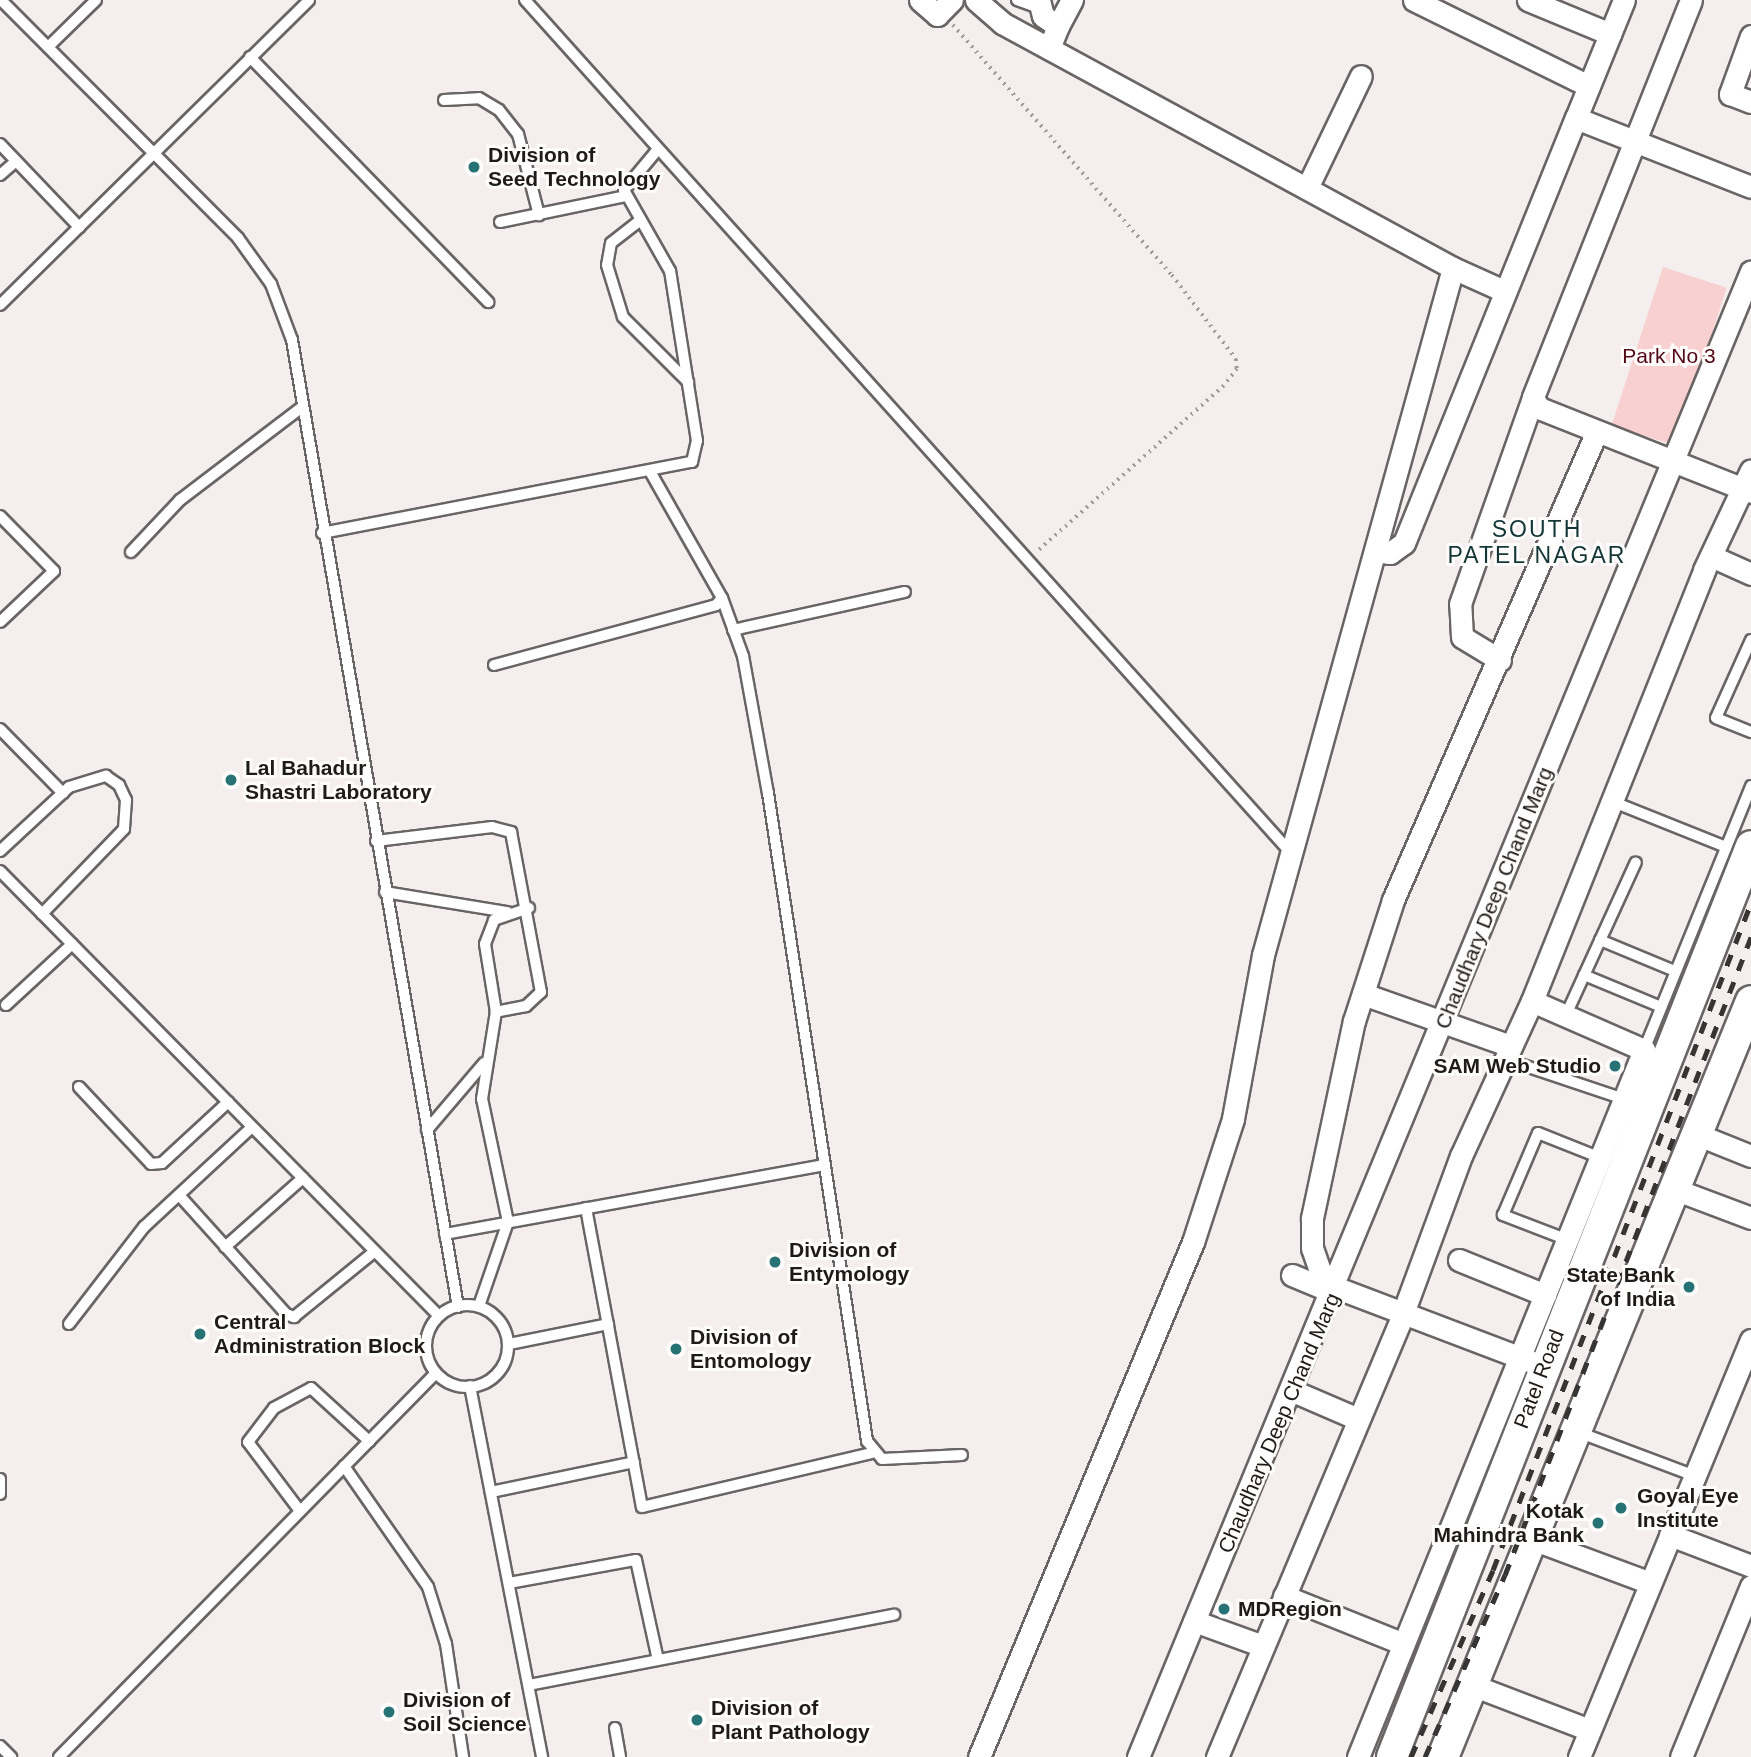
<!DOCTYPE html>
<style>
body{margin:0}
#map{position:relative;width:1751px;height:1757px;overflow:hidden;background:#f4eeee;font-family:Arial,sans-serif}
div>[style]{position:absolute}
.green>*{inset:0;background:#f9d0d0;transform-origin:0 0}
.path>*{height:3.5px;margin-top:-1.75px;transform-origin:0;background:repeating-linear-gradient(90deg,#a19c9c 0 2px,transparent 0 7px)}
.roads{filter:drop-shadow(2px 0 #6a6565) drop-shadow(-2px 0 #6a6565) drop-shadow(0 2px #6a6565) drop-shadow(0 -2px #6a6565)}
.lane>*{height:10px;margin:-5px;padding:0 5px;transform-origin:5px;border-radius:5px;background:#fff}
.lane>.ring{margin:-5px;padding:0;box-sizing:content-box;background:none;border:10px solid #fff;border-radius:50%}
.street>*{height:21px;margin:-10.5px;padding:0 10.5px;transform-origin:10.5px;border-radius:10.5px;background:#fff}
.secondary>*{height:30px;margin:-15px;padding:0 15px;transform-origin:15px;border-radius:15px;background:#fff}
.rail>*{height:5px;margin-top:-2.5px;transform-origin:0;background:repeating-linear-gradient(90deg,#373434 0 12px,transparent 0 24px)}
.dots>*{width:19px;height:19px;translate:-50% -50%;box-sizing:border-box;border:4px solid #fffcfc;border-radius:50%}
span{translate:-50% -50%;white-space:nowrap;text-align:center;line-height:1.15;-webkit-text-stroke:6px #fffcfc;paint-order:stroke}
.poi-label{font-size:21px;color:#1e1b1b;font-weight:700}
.left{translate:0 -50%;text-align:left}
.right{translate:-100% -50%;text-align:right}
.park-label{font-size:21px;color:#530916}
.street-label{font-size:21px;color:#1e1b1b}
.neighbourhood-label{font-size:23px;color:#133637;letter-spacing:2px}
</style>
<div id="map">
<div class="green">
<div style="left:1663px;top:267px;width:67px;height:166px;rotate:18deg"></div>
</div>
<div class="path">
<div style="left:953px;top:25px;width:332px;rotate:48.8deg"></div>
<div style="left:1172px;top:275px;width:106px;rotate:52.7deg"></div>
<div style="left:1236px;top:359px;width:10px;rotate:84deg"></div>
<div style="left:1237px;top:369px;width:21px;rotate:127deg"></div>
<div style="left:1224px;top:386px;width:247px;rotate:138.4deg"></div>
</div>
<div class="roads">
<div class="lane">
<div style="left:1px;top:0;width:336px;rotate:45.1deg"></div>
<div style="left:238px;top:238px;width:57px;rotate:54.3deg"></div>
<div style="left:271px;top:284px;width:60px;rotate:69.4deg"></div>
<div style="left:292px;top:340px;width:981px;rotate:80.26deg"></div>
<div style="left:525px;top:0;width:1146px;rotate:48.08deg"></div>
<div style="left:1017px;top:0;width:23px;rotate:20deg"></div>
<div style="left:48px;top:47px;width:67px;rotate:-44.4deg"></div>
<div style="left:250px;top:57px;width:342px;rotate:45.8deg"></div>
<div style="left:444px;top:100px;width:35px;rotate:-3deg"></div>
<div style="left:479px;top:98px;width:23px;rotate:31deg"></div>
<div style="left:499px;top:110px;width:31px;rotate:52deg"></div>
<div style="left:518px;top:134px;width:84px;rotate:75.5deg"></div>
<div style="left:0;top:144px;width:115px;rotate:46.4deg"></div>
<div style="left:0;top:175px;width:21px;rotate:-41deg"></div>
<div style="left:500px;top:222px;width:128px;rotate:-11.7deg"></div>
<div style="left:638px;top:222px;width:34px;rotate:142deg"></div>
<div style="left:611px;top:243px;width:22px;rotate:100deg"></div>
<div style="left:607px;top:265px;width:54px;rotate:72.9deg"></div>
<div style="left:623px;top:317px;width:92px;rotate:45deg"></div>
<div style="left:0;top:305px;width:434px;rotate:-44.6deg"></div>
<div style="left:0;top:516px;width:77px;rotate:45.5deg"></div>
<div style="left:54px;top:571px;width:74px;rotate:136.6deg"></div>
<div style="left:322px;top:533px;width:377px;rotate:-10.9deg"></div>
<div style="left:692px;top:462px;width:22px;rotate:-77deg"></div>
<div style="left:697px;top:441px;width:172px;rotate:-99deg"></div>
<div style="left:670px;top:271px;width:93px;rotate:-119.6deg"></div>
<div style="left:624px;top:190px;width:53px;rotate:-50.3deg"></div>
<div style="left:131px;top:552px;width:71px;rotate:-46.7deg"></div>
<div style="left:180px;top:500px;width:153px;rotate:-37.3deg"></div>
<div style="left:722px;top:598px;width:62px;rotate:70.1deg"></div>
<div style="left:743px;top:656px;width:139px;rotate:79.7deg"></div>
<div style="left:768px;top:793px;width:656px;rotate:81.31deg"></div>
<div style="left:867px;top:1441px;width:23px;rotate:50deg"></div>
<div style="left:882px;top:1459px;width:80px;rotate:-2.9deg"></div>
<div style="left:733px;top:630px;width:176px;rotate:-12.5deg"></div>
<div style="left:1751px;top:640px;width:85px;rotate:114.2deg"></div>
<div style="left:1716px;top:718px;width:38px;rotate:22deg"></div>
<div style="left:494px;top:665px;width:230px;rotate:-15.1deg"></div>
<div style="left:716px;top:605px;width:9px;rotate:-49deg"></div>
<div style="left:722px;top:598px;width:144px;rotate:-119.6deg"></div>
<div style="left:0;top:729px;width:90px;rotate:45.5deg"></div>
<div style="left:1611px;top:801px;width:124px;rotate:21.8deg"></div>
<div style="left:376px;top:841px;width:117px;rotate:-6.9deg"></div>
<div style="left:492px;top:827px;width:20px;rotate:15deg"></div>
<div style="left:511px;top:832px;width:163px;rotate:79.4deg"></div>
<div style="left:541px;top:992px;width:21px;rotate:137deg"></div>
<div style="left:526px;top:1006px;width:31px;rotate:169deg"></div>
<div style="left:0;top:851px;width:94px;rotate:-42.8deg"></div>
<div style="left:69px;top:787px;width:39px;rotate:-17deg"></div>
<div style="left:106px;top:776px;width:16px;rotate:35deg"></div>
<div style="left:119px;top:785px;width:17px;rotate:65deg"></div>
<div style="left:126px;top:800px;width:29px;rotate:94deg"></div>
<div style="left:124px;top:829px;width:118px;rotate:134deg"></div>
<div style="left:0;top:871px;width:624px;rotate:45.39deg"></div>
<div style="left:385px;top:892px;width:124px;rotate:9.3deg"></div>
<div style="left:1600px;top:940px;width:81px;rotate:22.5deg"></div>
<div style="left:1584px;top:975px;width:81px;rotate:22.5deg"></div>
<div style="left:6px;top:1005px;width:90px;rotate:-42.7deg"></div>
<div style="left:1565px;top:1017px;width:170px;rotate:-65.4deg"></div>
<div style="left:1644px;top:1050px;width:285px;rotate:-67.9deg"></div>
<div style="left:1505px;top:1059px;width:126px;rotate:18.6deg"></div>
<div style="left:79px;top:1087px;width:105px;rotate:46.9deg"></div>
<div style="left:151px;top:1164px;width:11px;rotate:-5deg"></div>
<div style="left:162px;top:1163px;width:90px;rotate:-42.7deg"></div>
<div style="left:427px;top:1130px;width:88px;rotate:-49.6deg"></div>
<div style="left:179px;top:1195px;width:160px;rotate:48deg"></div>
<div style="left:286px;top:1314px;width:9px;rotate:21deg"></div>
<div style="left:294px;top:1317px;width:104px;rotate:-39.2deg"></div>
<div style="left:586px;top:1208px;width:304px;rotate:79.4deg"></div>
<div style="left:642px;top:1507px;width:236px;rotate:-13.2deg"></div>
<div style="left:445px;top:1234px;width:385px;rotate:-10.3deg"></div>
<div style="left:1568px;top:1240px;width:70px;rotate:-159deg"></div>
<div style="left:1503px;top:1215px;width:89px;rotate:-66.9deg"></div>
<div style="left:1538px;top:1133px;width:68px;rotate:21.6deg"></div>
<div style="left:225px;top:1247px;width:104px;rotate:-41.5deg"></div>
<div class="ring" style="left:426px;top:1305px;width:72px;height:72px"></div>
<div style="left:479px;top:1306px;width:89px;rotate:-71deg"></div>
<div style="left:508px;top:1222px;width:126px;rotate:-101.9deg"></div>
<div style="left:482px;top:1099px;width:88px;rotate:-80.9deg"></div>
<div style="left:496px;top:1012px;width:69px;rotate:-99.2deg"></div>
<div style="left:485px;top:944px;width:26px;rotate:-69deg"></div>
<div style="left:494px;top:920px;width:37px;rotate:-19deg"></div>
<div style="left:69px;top:1324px;width:123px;rotate:-52.3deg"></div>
<div style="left:144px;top:1227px;width:147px;rotate:-42.8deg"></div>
<div style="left:509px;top:1344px;width:101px;rotate:-11.4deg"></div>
<div style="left:470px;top:1386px;width:378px;rotate:79deg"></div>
<div style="left:1578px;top:1432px;width:125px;rotate:20.6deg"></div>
<div style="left:344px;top:1466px;width:147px;rotate:55.2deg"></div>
<div style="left:428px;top:1587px;width:60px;rotate:72.5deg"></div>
<div style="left:446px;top:1644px;width:114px;rotate:81.4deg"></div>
<div style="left:0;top:1479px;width:15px;rotate:90deg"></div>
<div style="left:491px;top:1492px;width:146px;rotate:-11.8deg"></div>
<div style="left:300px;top:1511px;width:86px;rotate:-127deg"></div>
<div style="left:248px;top:1442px;width:43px;rotate:-52.6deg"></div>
<div style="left:274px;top:1408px;width:42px;rotate:-28.4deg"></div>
<div style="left:311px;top:1388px;width:79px;rotate:42.4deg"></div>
<div style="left:509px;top:1583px;width:129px;rotate:-10.3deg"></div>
<div style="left:636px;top:1560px;width:102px;rotate:77.6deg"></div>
<div style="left:529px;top:1685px;width:372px;rotate:-10.9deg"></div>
<div style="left:615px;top:1728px;width:29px;rotate:80deg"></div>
<div style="left:0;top:1746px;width:16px;rotate:45deg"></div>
<div style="left:59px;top:1757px;width:537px;rotate:-45.53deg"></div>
</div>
<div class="street">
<div style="left:920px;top:0;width:23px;rotate:41deg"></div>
<div style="left:937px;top:15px;width:21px;rotate:-45deg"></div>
<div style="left:976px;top:0;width:35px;rotate:41deg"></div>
<div style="left:1002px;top:23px;width:513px;rotate:28.51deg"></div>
<div style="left:1453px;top:268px;width:713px;rotate:105.46deg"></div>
<div style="left:1263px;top:955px;width:167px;rotate:100.4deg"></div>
<div style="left:1233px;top:1119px;width:129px;rotate:108deg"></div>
<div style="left:1193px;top:1242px;width:558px;rotate:112.56deg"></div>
<div style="left:1039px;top:0;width:16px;rotate:76deg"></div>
<div style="left:1043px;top:16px;width:18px;rotate:34deg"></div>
<div style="left:1058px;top:26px;width:24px;rotate:112deg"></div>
<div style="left:1414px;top:0;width:195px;rotate:26.2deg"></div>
<div style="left:1528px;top:0;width:89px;rotate:22.5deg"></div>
<div style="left:1691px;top:0;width:428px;rotate:111.7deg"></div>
<div style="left:1533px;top:398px;width:12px;rotate:59deg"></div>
<div style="left:1539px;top:408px;width:228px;rotate:21.6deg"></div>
<div style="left:1058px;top:26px;width:30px;rotate:-62deg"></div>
<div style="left:1751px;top:36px;width:62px;rotate:109.9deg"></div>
<div style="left:1730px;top:94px;width:22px;rotate:21deg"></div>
<div style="left:1576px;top:118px;width:127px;rotate:-67.9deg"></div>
<div style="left:1307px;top:188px;width:124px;rotate:-64.3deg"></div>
<div style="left:1453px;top:268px;width:56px;rotate:24.3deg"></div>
<div style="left:1375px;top:551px;width:15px;rotate:8deg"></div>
<div style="left:1390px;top:553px;width:17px;rotate:-36deg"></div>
<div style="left:1404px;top:543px;width:458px;rotate:-68deg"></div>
<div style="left:1576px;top:118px;width:188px;rotate:21.5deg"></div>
<div style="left:1711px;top:556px;width:44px;rotate:24.2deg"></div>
<div style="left:1500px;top:660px;width:44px;rotate:-148.8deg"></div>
<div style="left:1462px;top:637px;width:33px;rotate:-93deg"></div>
<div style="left:1460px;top:604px;width:219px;rotate:-70.5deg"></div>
<div style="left:1363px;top:994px;width:157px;rotate:19.4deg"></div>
<div style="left:1696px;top:1134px;width:59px;rotate:21.8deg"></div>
<div style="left:1674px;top:1189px;width:82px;rotate:20.6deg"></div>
<div style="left:1459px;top:1260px;width:93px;rotate:22.1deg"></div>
<div style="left:1292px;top:1275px;width:47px;rotate:22.7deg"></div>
<div style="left:1532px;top:1362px;width:209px;rotate:-159.2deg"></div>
<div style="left:1337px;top:1288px;width:24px;rotate:-135deg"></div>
<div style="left:1320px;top:1271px;width:24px;rotate:-109deg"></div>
<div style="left:1312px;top:1248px;width:30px;rotate:-90deg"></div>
<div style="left:1312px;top:1218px;width:201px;rotate:-78deg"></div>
<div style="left:1354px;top:1021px;width:127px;rotate:-72.1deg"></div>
<div style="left:1393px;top:900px;width:511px;rotate:-66.49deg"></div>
<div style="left:1293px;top:1391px;width:71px;rotate:23.3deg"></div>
<div style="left:1670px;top:1535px;width:87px;rotate:20.9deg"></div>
<div style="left:1532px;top:1539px;width:126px;rotate:20.4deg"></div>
<div style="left:1284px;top:1596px;width:129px;rotate:21.8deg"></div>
<div style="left:1194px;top:1621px;width:73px;rotate:19.9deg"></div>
<div style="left:1472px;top:1685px;width:126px;rotate:20.9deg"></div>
<div style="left:1138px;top:1757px;width:1607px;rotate:-67.58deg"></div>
<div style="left:1217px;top:1757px;width:478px;rotate:-67.2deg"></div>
<div style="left:1402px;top:1316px;width:171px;rotate:-69.8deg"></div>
<div style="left:1461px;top:1156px;width:170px;rotate:-65.4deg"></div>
<div style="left:1358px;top:1757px;width:763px;rotate:-67.98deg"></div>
<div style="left:1644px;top:1050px;width:122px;rotate:-156.4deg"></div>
<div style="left:1532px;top:1001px;width:464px;rotate:-68.2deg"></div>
<div style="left:1704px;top:570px;width:110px;rotate:-64.8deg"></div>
<div style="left:1579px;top:1757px;width:451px;rotate:-67.6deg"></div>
<div style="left:1681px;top:1757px;width:185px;rotate:-67.7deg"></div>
</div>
<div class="secondary">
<div style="left:1392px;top:1757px;width:979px;rotate:-68.49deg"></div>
<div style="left:1443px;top:1757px;width:816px;rotate:-67.83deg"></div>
</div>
</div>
<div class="rail">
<div style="left:1411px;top:1757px;width:204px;rotate:-66.3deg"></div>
<div style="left:1493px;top:1570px;width:715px;rotate:-68.85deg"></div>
<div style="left:1425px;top:1757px;width:199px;rotate:-66.3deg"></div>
<div style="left:1505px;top:1575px;width:684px;rotate:-68.91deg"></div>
</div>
<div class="dots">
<div style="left:474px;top:167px;background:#277274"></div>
<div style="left:231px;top:780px;background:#277274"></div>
<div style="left:1615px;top:1066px;background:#277274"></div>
<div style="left:775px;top:1262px;background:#277274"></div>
<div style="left:1689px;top:1287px;background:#277274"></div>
<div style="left:200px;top:1334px;background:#277274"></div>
<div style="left:676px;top:1349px;background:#277274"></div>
<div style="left:1621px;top:1508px;background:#277274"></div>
<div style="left:1598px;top:1523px;background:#277274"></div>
<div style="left:1224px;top:1609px;background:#277274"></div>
<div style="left:389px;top:1712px;background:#277274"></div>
<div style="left:697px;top:1720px;background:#277274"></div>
</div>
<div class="poi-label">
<span class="left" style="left:488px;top:167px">Division of<br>Seed Technology</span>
<span class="left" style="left:245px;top:780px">Lal Bahadur<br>Shastri Laboratory</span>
<span class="right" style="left:1601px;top:1066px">SAM Web Studio</span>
<span class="left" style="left:789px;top:1262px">Division of<br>Entymology</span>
<span class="right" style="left:1675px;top:1287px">State Bank<br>of India</span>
<span class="left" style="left:214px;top:1334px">Central<br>Administration Block</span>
<span class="left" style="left:690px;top:1349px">Division of<br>Entomology</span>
<span class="left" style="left:1637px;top:1508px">Goyal Eye<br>Institute</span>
<span class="right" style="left:1584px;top:1523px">Kotak<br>Mahindra Bank</span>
<span class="left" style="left:1238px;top:1609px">MDRegion</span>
<span class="left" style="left:403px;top:1712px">Division of<br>Soil Science</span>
<span class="left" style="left:711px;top:1720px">Division of<br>Plant Pathology</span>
</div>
<div class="park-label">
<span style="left:1669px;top:356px">Park No 3</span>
</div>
<div class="street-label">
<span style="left:1494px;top:898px;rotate:-68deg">Chaudhary Deep Chand Marg</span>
<span style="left:1539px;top:1379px;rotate:-69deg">Patel Road</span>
<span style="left:1279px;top:1423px;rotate:-67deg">Chaudhary Deep Chand Marg</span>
</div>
<div class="neighbourhood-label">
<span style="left:1537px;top:542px">SOUTH<br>PATEL NAGAR</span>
</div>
</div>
